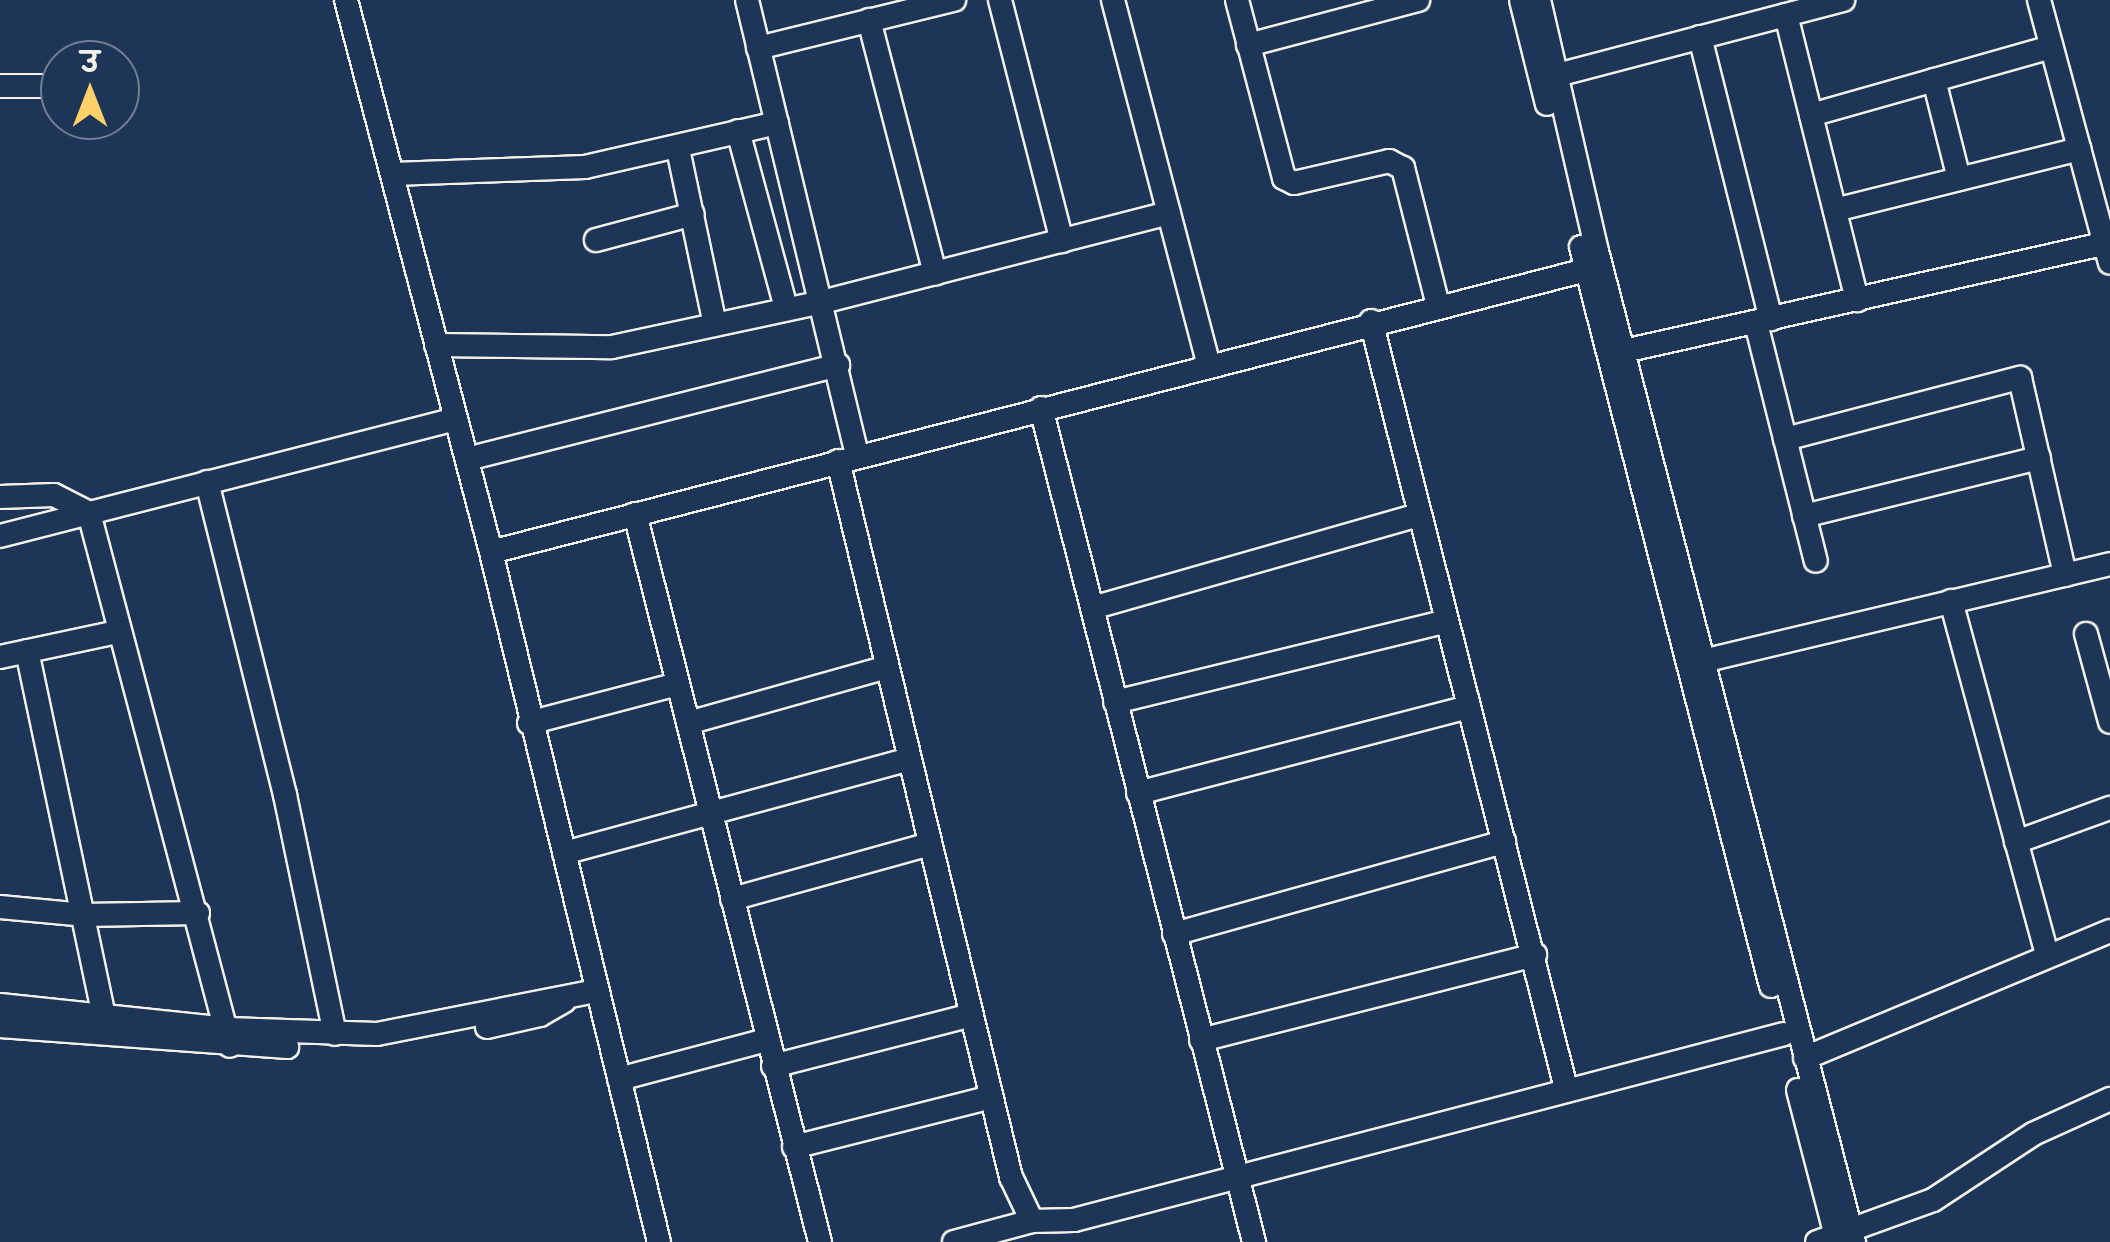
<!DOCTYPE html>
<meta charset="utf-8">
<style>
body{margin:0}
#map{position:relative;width:2110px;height:1242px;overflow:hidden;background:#1d3557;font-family:"Shantell Sans","Playpen Sans Deva",sans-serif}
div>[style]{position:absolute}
.roads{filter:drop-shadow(2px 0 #f4f1e8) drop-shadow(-2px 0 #f4f1e8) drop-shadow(0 2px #f4f1e8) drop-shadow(0 -2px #f4f1e8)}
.minor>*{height:22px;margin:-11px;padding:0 11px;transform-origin:11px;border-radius:11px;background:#1d3557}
span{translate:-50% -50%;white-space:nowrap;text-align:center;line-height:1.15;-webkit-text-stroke:8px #1d3557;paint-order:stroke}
.north{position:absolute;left:40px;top:40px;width:100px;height:100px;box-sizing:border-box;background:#1d3557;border:2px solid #738091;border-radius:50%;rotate:0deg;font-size:28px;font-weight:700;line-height:40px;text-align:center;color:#f4f1e8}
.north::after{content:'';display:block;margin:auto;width:35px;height:45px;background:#ffd166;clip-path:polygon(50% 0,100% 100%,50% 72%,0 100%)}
</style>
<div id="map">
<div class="roads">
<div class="minor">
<div style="left:346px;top:0;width:571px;rotate:75.28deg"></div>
<div style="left:491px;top:552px;width:710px;rotate:76.32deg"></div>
<div style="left:747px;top:0;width:469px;rotate:76.4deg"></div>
<div style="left:1000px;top:0;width:249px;rotate:75.6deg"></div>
<div style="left:1113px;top:0;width:375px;rotate:75.3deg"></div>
<div style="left:1237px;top:0;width:184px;rotate:75.2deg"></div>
<div style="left:1284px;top:178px;width:11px;rotate:27deg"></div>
<div style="left:1294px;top:183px;width:98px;rotate:-13deg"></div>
<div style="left:1389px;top:161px;width:16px;rotate:27deg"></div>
<div style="left:1403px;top:168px;width:141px;rotate:75.7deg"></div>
<div style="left:1521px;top:0;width:107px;rotate:76deg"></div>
<div style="left:1539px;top:0;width:258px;rotate:77deg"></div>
<div style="left:1597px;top:251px;width:1024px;rotate:75.46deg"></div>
<div style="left:2039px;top:0;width:272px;rotate:74.9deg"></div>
<div style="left:1786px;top:15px;width:294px;rotate:76deg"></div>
<div style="left:869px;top:20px;width:262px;rotate:75.4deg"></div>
<div style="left:1700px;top:37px;width:291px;rotate:75.9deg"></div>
<div style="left:1248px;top:45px;width:176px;rotate:-14.8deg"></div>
<div style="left:758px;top:48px;width:202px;rotate:-13.8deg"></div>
<div style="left:1557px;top:75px;width:296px;rotate:-14.7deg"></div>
<div style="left:1934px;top:80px;width:102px;rotate:75.8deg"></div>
<div style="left:0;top:86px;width:49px"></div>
<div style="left:1811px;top:115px;width:250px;rotate:-15.8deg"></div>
<div style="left:738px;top:131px;width:183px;rotate:74.8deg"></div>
<div style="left:678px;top:149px;width:179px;rotate:78.1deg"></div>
<div style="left:393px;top:174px;width:192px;rotate:-2.1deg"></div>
<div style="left:585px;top:167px;width:197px;rotate:-12.9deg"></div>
<div style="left:1835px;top:210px;width:252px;rotate:-14deg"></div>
<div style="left:596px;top:240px;width:100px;rotate:-15deg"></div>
<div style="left:1581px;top:247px;width:763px;rotate:75.58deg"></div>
<div style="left:1371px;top:321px;width:791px;rotate:75.74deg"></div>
<div style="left:1756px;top:323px;width:245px;rotate:75.9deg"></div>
<div style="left:436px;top:345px;width:176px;rotate:0.7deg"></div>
<div style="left:612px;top:347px;width:215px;rotate:-12.1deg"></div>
<div style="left:822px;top:302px;width:358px;rotate:-14.4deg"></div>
<div style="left:1624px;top:351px;width:498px;rotate:-12.6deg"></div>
<div style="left:1041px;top:408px;width:861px;rotate:75.67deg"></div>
<div style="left:1785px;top:439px;width:243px;rotate:-14.6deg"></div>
<div style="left:2020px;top:378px;width:202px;rotate:77.1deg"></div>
<div style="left:467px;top:459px;width:383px;rotate:-14.2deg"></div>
<div style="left:838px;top:461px;width:737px;rotate:76.42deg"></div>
<div style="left:1011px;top:1177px;width:49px;rotate:64.5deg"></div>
<div style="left:1032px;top:1221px;width:42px;rotate:-1.4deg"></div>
<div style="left:1074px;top:1220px;width:734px;rotate:-14.68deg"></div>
<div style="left:207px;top:482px;width:323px;rotate:76deg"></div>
<div style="left:285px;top:795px;width:244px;rotate:78.2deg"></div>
<div style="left:0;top:497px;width:54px;rotate:-2.1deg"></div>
<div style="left:54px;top:495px;width:39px;rotate:27deg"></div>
<div style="left:89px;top:513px;width:551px;rotate:75.18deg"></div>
<div style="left:635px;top:514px;width:751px;rotate:75.74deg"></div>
<div style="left:1804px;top:516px;width:242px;rotate:-13.9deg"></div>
<div style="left:0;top:536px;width:470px;rotate:-14.4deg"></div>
<div style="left:491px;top:552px;width:1131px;rotate:-14.44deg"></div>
<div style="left:1951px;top:601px;width:367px;rotate:74.8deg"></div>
<div style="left:1092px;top:608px;width:339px;rotate:-15.9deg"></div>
<div style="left:2086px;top:634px;width:91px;rotate:74.7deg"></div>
<div style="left:27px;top:651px;width:372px;rotate:78.1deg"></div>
<div style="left:0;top:657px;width:121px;rotate:-12deg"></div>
<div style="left:1703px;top:661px;width:418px;rotate:-13.4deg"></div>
<div style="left:1115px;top:702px;width:339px;rotate:-13.7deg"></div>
<div style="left:529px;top:723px;width:154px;rotate:-14.7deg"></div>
<div style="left:688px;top:723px;width:207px;rotate:-15.7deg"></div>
<div style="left:1138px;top:793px;width:341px;rotate:-14.6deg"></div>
<div style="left:2016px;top:842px;width:100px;rotate:-19.9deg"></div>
<div style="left:564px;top:853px;width:358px;rotate:-15.2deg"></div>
<div style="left:732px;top:899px;width:205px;rotate:-15.5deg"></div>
<div style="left:0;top:907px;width:84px;rotate:5.4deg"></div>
<div style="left:84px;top:915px;width:114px;rotate:-1deg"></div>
<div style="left:1174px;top:934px;width:343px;rotate:-15.6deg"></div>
<div style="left:0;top:1005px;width:229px;rotate:6deg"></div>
<div style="left:228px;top:1029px;width:149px;rotate:1.9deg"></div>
<div style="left:377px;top:1034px;width:223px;rotate:-11.1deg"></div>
<div style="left:0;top:1026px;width:288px;rotate:4.2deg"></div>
<div style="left:487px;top:1027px;width:54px;rotate:-12.8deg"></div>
<div style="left:540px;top:1015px;width:28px;rotate:-30deg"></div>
<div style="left:1201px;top:1040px;width:345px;rotate:-14.3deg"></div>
<div style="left:1805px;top:1058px;width:330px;rotate:-22.6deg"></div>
<div style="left:773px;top:1066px;width:204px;rotate:-14.4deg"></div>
<div style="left:619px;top:1079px;width:153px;rotate:-14.8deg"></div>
<div style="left:1798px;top:1090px;width:151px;rotate:75.4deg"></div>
<div style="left:794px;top:1147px;width:203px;rotate:-14.2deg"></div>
<div style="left:954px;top:1242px;width:81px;rotate:-15.1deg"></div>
<div style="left:1817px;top:1242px;width:123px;rotate:-19.9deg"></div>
<div style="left:1933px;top:1200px;width:120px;rotate:-33.4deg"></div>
<div style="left:2033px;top:1134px;width:85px;rotate:-24.4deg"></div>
</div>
</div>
<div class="north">उ</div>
</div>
